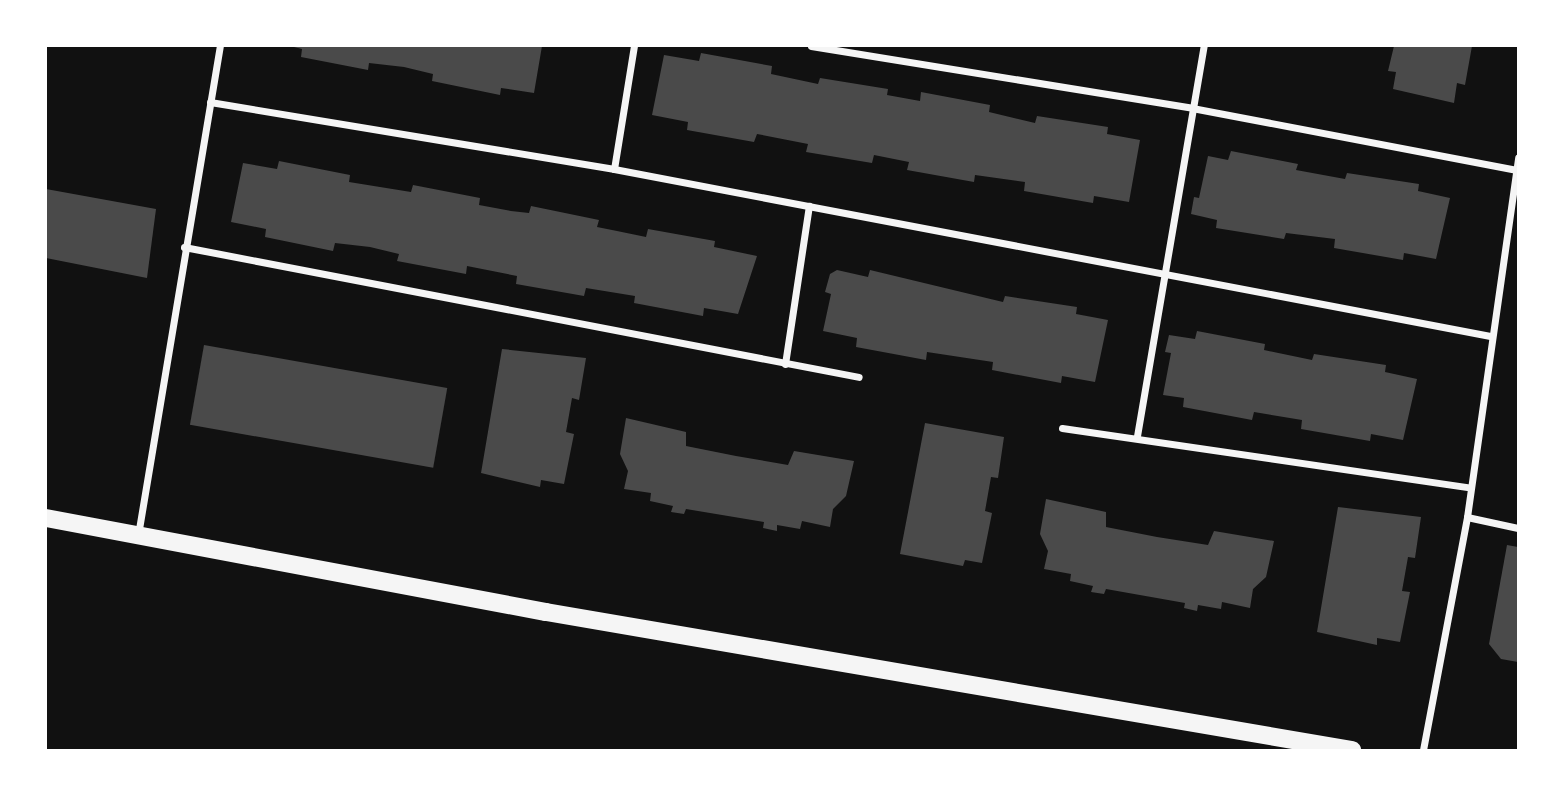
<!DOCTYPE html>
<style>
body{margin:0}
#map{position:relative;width:1564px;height:796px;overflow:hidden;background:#111;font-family:"Source Sans 3",sans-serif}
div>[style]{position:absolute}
.building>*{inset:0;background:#4a4a4a;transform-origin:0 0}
.minor>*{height:7px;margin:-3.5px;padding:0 3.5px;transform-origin:3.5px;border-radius:3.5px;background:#f5f5f5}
.primary>*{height:18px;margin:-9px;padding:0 9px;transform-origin:9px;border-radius:9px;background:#f5f5f5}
span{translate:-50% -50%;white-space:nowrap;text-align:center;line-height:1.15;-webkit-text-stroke:5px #fff;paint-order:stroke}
.frame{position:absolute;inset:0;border:47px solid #fff;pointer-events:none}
</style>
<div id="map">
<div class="building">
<div style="clip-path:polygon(290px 46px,542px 46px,534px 93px,501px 88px,500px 95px,432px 81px,433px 74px,404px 67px,369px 63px,368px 70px,301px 57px,302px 49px)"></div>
<div style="clip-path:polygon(1394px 46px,1472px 46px,1465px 85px,1457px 83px,1454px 103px,1393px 89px,1396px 72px,1388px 71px)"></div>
<div style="clip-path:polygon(701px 53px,772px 66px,771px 74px,818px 84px,820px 78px,888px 89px,887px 95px,920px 101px,921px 92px,990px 105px,989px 112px,1035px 123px,1037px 116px,1108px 127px,1107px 134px,1140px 140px,1129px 202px,1094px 196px,1093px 203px,1024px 191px,1025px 182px,975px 175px,974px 182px,907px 170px,909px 162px,874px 155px,872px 163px,806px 152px,808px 144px,757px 134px,754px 142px,687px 130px,688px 122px,652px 115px,664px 55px,699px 61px)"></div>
<div style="clip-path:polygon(1231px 151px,1298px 164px,1296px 170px,1345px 179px,1347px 173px,1419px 184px,1418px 191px,1450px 198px,1436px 259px,1404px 253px,1403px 260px,1334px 248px,1335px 239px,1286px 233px,1284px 239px,1216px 228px,1217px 220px,1191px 214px,1194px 197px,1199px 198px,1208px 156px,1228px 160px)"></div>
<div style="clip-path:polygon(279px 161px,350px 175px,349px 182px,411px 192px,413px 185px,480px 198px,479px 205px,511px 211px,529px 213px,531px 206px,599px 220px,597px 227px,617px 231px,646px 237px,648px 229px,715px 241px,714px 247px,757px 256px,738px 314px,704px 308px,703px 316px,634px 303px,635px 296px,586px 288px,584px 296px,516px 284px,517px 276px,467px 266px,466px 274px,397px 261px,399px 254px,370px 247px,335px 243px,333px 251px,265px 237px,266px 229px,231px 222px,243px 163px,277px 169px)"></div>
<div style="clip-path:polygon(46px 189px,156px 209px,147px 278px,46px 258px)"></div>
<div style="clip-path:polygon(837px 270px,868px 277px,870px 270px,1003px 302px,1005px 296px,1077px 307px,1076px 314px,1108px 320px,1095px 382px,1062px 376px,1061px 383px,992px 370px,993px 362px,927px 352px,926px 360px,856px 347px,857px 338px,823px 331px,831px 294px,825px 292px,830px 274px)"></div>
<div style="clip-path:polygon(1197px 331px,1265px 344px,1264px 350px,1312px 360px,1314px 354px,1386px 365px,1385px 372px,1417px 379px,1403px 440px,1371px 434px,1370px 441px,1301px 429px,1302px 420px,1254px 412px,1252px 420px,1183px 407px,1184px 398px,1163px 395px,1171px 353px,1165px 352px,1169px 335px,1195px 339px)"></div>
<div style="left:204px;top:345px;width:247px;height:81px;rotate:10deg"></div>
<div style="clip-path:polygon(502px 349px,586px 358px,579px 400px,572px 398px,566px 432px,574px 434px,564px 484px,541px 480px,540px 487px,481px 473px)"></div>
<div style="clip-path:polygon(626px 418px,686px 432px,686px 446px,736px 456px,788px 465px,794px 451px,854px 461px,846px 496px,833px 509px,830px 527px,802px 521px,800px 529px,777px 525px,777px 531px,763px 528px,764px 522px,686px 509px,684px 514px,671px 512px,673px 506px,650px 501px,651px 493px,624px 489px,628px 471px,620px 454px)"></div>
<div style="clip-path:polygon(925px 423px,1004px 437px,998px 478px,991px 477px,985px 511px,992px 513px,982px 563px,965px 560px,963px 566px,900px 554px)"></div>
<div style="clip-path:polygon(1046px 499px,1106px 512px,1106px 527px,1157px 537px,1208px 545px,1214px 531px,1274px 541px,1266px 577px,1253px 589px,1250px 608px,1222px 602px,1221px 609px,1198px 605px,1197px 611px,1184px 608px,1185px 603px,1106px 589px,1104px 594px,1091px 592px,1093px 586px,1070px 581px,1071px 574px,1044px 569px,1048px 551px,1040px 534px)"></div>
<div style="clip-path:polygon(1338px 507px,1421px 517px,1415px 558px,1408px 557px,1402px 591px,1410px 592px,1400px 642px,1377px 638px,1377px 645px,1317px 632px)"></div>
<div style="clip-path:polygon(1507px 545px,1518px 547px,1518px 662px,1501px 659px,1489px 644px)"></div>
</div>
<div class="minor">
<div style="left:811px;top:46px;width:386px;rotate:9.2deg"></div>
<div style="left:1192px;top:108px;width:332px;rotate:10.8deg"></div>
<div style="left:210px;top:102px;width:410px;rotate:9.4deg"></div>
<div style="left:614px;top:169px;width:892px;rotate:10.79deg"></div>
<div style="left:614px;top:169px;width:125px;rotate:-80.8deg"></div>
<div style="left:184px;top:247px;width:687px;rotate:10.9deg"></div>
<div style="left:785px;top:364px;width:160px;rotate:-81.4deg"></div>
<div style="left:1062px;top:428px;width:413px;rotate:8.3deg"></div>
<div style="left:1137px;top:436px;width:396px;rotate:-80.3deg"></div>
<div style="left:1467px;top:517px;width:52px;rotate:12.2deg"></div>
<div style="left:138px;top:535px;width:496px;rotate:-80.5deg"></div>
<div style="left:1423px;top:750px;width:237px;rotate:-79.3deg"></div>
<div style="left:1467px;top:517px;width:363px;rotate:-81.9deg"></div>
</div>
<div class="primary">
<div style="left:46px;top:518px;width:509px;rotate:10.65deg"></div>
<div style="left:546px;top:612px;width:818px;rotate:9.72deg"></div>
</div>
<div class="frame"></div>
</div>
